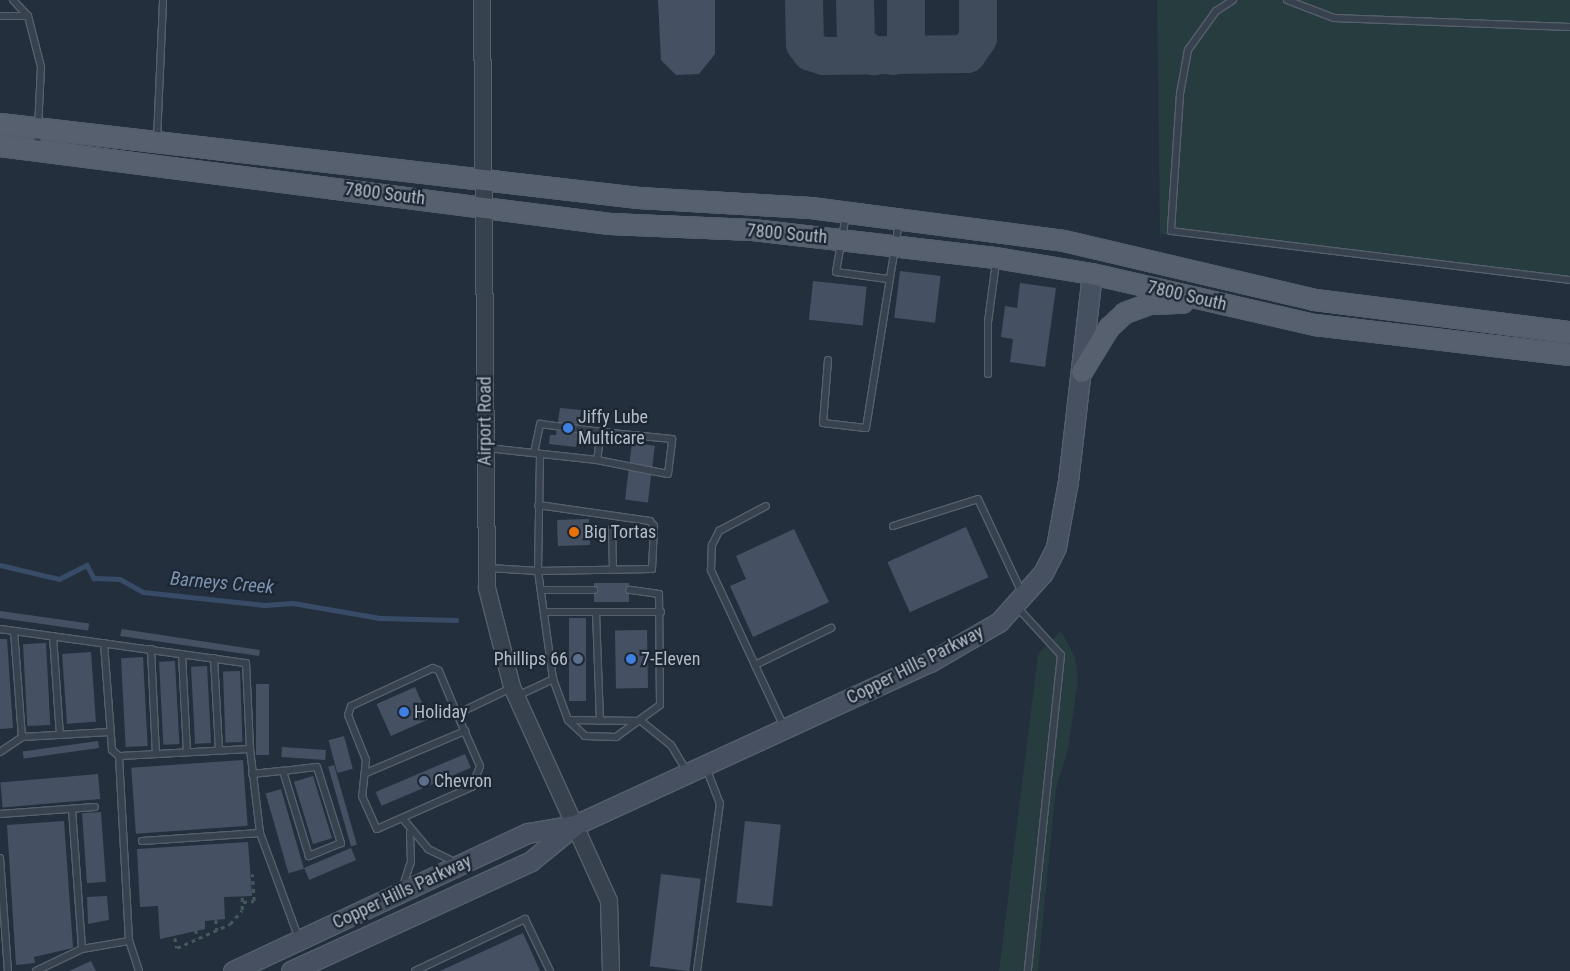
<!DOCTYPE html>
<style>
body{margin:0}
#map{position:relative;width:1570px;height:971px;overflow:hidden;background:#242f3e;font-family:"Roboto Condensed",sans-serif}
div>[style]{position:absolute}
.green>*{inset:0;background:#263c3f}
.stream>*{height:4.5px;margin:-2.25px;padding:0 2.25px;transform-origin:2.25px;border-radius:2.25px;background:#394c67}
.taxiway>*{height:38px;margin:-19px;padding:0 19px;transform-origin:19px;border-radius:19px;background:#3f4a5a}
.building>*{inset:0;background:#455162;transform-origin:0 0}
.path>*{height:2.5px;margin-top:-1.25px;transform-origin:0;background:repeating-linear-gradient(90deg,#44595c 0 4px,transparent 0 8px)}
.roads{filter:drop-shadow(1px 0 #565f6c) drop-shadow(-1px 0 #565f6c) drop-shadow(0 1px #565f6c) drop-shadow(0 -1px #565f6c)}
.service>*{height:6px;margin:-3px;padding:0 3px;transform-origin:3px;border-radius:3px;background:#38414e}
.tertiary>*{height:16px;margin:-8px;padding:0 8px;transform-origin:8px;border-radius:8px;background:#38414e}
.secondary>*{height:19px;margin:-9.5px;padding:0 9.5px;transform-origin:9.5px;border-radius:9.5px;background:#465061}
.primary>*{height:20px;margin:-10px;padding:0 10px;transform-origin:10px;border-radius:10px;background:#56606e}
.dots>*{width:14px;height:14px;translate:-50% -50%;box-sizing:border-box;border:2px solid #1d2633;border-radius:50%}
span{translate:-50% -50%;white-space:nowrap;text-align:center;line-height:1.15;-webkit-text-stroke:4.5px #1d2633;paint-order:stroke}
.street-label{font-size:18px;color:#b4bcc9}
.poi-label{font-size:18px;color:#b4bcc9}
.left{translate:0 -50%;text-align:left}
.right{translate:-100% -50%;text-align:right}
.water-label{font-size:19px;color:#7c92b1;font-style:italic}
</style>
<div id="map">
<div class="green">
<div style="clip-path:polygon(1157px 0,1570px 0,1570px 284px,1160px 234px)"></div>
<div style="clip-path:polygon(1061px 631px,1075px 657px,1078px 680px,1068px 750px,1056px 788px,1038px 971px,999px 971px,1038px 654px)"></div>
</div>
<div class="stream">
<div style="left:0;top:565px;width:61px;rotate:13.3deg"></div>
<div style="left:59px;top:579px;width:31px;rotate:-27deg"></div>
<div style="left:87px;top:565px;width:15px;rotate:62deg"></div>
<div style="left:94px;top:578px;width:26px;rotate:2deg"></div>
<div style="left:120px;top:579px;width:26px;rotate:29deg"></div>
<div style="left:143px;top:592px;width:122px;rotate:6.1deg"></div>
<div style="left:264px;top:605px;width:29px;rotate:-4deg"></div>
<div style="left:293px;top:603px;width:88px;rotate:9.8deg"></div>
<div style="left:380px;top:618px;width:76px;rotate:1.5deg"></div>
</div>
<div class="taxiway">
<div style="left:804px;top:0;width:44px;rotate:88.7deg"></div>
<div style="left:805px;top:44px;width:10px;rotate:53deg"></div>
<div style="left:811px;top:52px;width:14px;rotate:17deg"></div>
<div style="left:824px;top:56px;width:143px;rotate:-0.8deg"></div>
<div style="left:967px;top:54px;width:19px;rotate:-55deg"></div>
<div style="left:978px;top:38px;width:38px;rotate:-90deg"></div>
<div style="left:855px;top:0;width:44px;rotate:88.7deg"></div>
<div style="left:856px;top:44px;width:22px;rotate:34deg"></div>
<div style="left:893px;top:56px;width:18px;rotate:-43deg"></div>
<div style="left:906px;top:44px;width:44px;rotate:-90deg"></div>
</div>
<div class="building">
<div style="clip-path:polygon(658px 0,715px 0,715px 54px,699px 74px,676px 75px,661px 60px)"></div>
<div style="left:900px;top:271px;width:41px;height:47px;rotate:7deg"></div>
<div style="left:813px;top:281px;width:54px;height:39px;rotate:6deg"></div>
<div style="clip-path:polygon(1020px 283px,1056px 288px,1045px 367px,1010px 362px,1013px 339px,1001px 337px,1005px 306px,1017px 308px)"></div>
<div style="clip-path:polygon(560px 408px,581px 410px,576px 447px,549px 444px,550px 435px,556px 435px)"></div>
<div style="left:632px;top:443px;width:23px;height:57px;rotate:7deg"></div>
<div style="left:589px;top:519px;width:26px;height:32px;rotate:88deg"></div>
<div style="left:966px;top:527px;width:55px;height:86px;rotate:66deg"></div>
<div style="clip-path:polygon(794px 529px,829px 602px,753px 637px,730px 586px,746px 579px,736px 556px)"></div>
<div style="left:594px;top:583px;width:35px;height:19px"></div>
<div style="left:0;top:611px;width:90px;height:7px;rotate:8deg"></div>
<div style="left:569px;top:618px;width:17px;height:83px"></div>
<div style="clip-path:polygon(122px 629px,260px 650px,259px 656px,120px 636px)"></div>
<div style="left:647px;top:630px;width:58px;height:32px;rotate:89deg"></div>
<div style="clip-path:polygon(0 639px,7px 639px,13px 728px,0 729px)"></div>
<div style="left:46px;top:643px;width:82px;height:23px;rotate:87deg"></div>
<div style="left:91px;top:652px;width:70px;height:29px;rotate:86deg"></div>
<div style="left:143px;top:657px;width:89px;height:22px;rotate:87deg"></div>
<div style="left:175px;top:661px;width:83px;height:16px;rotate:87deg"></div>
<div style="left:207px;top:666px;width:77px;height:16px;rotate:87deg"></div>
<div style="left:240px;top:671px;width:71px;height:17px;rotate:88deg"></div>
<div style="left:256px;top:684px;width:13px;height:71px"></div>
<div style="left:415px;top:687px;width:35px;height:42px;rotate:66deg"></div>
<div style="left:344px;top:736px;width:34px;height:16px;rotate:75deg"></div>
<div style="left:98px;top:741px;width:7px;height:76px;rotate:82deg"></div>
<div style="left:282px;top:747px;width:44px;height:10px;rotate:4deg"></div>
<div style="left:465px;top:754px;width:15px;height:97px;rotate:67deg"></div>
<div style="left:243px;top:760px;width:66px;height:112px;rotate:86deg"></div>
<div style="left:334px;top:765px;width:83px;height:6px;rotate:74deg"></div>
<div style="left:98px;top:774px;width:25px;height:98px;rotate:85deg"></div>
<div style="left:313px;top:776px;width:65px;height:20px;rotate:73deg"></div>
<div style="left:281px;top:789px;width:83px;height:16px;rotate:74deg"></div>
<div style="left:101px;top:812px;width:70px;height:19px;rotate:86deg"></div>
<div style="clip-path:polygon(64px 821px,73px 948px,34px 957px,35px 963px,16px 965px,7px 825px)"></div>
<div style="left:745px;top:821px;width:36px;height:82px;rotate:6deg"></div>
<div style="clip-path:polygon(248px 842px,252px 896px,224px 897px,225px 919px,205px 921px,205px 929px,160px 939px,158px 906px,140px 907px,137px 849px)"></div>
<div style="left:351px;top:848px;width:13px;height:51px;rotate:67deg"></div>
<div style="left:661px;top:874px;width:40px;height:93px;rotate:7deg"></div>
<div style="clip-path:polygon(107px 896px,109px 920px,88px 924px,87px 897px)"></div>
<div style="clip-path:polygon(523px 933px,540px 971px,440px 971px)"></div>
<div style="clip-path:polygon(91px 961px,96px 971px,69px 971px)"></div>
</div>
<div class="path">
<div style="left:243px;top:902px;width:11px;rotate:-5deg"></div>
<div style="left:254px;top:901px;width:27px;rotate:-94deg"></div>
<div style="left:216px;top:920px;width:10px;rotate:84deg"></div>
<div style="left:196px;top:930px;width:8px;rotate:83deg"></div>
<div style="left:175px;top:938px;width:10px;rotate:79deg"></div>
<div style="left:177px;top:948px;width:58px;rotate:-24.4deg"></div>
<div style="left:230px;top:924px;width:18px;rotate:-49deg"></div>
<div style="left:242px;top:910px;width:14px;rotate:-90deg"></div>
</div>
<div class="roads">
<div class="service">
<div style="left:13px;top:0;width:22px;rotate:47deg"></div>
<div style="left:28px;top:16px;width:53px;rotate:75.7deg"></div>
<div style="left:41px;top:67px;width:82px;rotate:92.8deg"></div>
<div style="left:1233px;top:0;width:20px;rotate:147deg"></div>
<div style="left:1216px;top:11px;width:48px;rotate:125.7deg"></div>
<div style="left:1188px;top:50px;width:45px;rotate:100.3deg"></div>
<div style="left:1180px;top:94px;width:137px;rotate:93.8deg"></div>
<div style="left:1171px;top:231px;width:402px;rotate:7deg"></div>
<div style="left:1287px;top:0;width:50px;rotate:21deg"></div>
<div style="left:1334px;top:18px;width:236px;rotate:2.2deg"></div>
<div style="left:0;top:16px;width:28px"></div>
<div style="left:157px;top:139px;width:139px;rotate:-87.5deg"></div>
<div style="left:846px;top:215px;width:58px;rotate:100deg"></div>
<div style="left:836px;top:272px;width:52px;rotate:7.7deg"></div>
<div style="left:828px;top:360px;width:63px;rotate:94.5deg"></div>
<div style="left:823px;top:423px;width:43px;rotate:6.6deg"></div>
<div style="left:866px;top:428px;width:210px;rotate:-80.9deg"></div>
<div style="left:988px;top:374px;width:52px;rotate:-90deg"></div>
<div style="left:988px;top:322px;width:61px;rotate:-82.4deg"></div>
<div style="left:487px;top:448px;width:111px;rotate:6.2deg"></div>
<div style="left:597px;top:460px;width:72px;rotate:11.2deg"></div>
<div style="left:668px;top:474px;width:35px;rotate:-83deg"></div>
<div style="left:672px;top:439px;width:71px;rotate:-174.4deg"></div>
<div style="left:601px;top:432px;width:28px;rotate:98deg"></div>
<div style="left:534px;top:453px;width:30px;rotate:-78deg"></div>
<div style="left:540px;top:424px;width:62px;rotate:7.5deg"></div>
<div style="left:893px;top:526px;width:89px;rotate:-17.6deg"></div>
<div style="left:978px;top:499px;width:104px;rotate:64.9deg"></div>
<div style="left:612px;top:528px;width:41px;rotate:88.6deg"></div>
<div style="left:489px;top:568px;width:49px;rotate:3.5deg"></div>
<div style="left:538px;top:571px;width:117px;rotate:-89deg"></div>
<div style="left:541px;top:590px;width:53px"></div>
<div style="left:1017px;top:607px;width:65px;rotate:47.5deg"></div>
<div style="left:1061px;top:655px;width:318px;rotate:96deg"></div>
<div style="left:544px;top:612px;width:117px"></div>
<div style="left:596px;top:612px;width:109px;rotate:87.9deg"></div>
<div style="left:0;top:629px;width:248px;rotate:7.9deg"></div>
<div style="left:246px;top:663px;width:86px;rotate:87.3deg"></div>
<div style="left:14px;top:631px;width:106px;rotate:85.7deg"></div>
<div style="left:53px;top:636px;width:99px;rotate:86deg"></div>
<div style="left:104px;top:643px;width:107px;rotate:85.7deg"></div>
<div style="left:112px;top:750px;width:9px;rotate:41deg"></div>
<div style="left:151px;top:649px;width:105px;rotate:87.3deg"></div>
<div style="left:182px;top:654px;width:98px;rotate:87.1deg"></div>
<div style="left:214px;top:658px;width:92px;rotate:86.9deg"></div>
<div style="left:755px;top:665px;width:105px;rotate:-114.9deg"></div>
<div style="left:711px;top:570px;width:25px;rotate:-88deg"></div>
<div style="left:712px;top:545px;width:16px;rotate:-63deg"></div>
<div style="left:719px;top:531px;width:53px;rotate:-28deg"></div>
<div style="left:553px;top:679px;width:44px;rotate:69.9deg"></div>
<div style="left:568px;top:720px;width:73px;rotate:0.8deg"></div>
<div style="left:641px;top:721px;width:38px;rotate:39deg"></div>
<div style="left:671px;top:745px;width:31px;rotate:59deg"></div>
<div style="left:517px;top:696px;width:40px;rotate:-25deg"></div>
<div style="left:553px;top:679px;width:109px;rotate:-97.9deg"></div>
<div style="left:538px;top:571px;width:114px;rotate:-1deg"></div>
<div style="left:652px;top:569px;width:43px;rotate:-87.3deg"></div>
<div style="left:654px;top:526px;width:6px;rotate:-129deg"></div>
<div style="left:650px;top:521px;width:113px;rotate:-171.9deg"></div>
<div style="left:457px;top:714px;width:47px;rotate:-112.7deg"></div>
<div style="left:439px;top:671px;width:7px;rotate:-153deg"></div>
<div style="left:433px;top:668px;width:90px;rotate:155.1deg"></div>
<div style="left:351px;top:706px;width:9px;rotate:108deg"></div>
<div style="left:348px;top:715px;width:48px;rotate:68.2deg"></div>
<div style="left:366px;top:760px;width:36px;rotate:96deg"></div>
<div style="left:362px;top:796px;width:36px;rotate:66deg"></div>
<div style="left:377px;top:829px;width:104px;rotate:-23.9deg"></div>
<div style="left:472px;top:787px;width:22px;rotate:-69deg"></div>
<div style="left:480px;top:766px;width:57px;rotate:-113.9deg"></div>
<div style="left:457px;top:714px;width:60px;rotate:-25.7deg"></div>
<div style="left:568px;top:720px;width:23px;rotate:43deg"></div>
<div style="left:585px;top:736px;width:31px;rotate:2deg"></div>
<div style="left:616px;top:737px;width:54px;rotate:-36deg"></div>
<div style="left:660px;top:705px;width:111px;rotate:-90.5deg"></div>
<div style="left:659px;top:594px;width:30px;rotate:-172deg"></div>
<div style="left:784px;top:727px;width:68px;rotate:-115.1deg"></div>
<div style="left:755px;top:665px;width:85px;rotate:-26deg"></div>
<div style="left:0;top:752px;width:27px;rotate:-34deg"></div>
<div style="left:22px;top:737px;width:88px;rotate:-3.3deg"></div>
<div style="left:366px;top:773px;width:108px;rotate:-23deg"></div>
<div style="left:252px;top:774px;width:31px;rotate:-6deg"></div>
<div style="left:283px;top:771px;width:34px;rotate:-7deg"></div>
<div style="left:317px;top:767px;width:80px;rotate:72.5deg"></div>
<div style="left:341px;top:843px;width:35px;rotate:158deg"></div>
<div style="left:309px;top:856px;width:89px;rotate:-107deg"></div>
<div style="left:72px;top:809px;width:140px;rotate:85.9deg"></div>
<div style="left:0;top:814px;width:95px;rotate:-4.2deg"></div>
<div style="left:404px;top:820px;width:38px;rotate:50deg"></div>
<div style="left:428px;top:849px;width:30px;rotate:26deg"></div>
<div style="left:142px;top:841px;width:118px;rotate:-3.9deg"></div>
<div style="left:0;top:858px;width:113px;rotate:86deg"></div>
<div style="left:403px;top:886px;width:25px;rotate:-72deg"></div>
<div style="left:411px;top:862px;width:30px;rotate:-92deg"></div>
<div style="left:36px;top:971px;width:51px;rotate:-25.6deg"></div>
<div style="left:82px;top:949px;width:48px;rotate:-9.7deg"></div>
<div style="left:139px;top:971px;width:32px;rotate:-108deg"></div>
<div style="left:129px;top:941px;width:185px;rotate:-93.1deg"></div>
<div style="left:119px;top:756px;width:131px;rotate:-3.1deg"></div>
<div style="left:250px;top:749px;width:85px;rotate:83.2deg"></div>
<div style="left:260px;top:833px;width:113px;rotate:69.8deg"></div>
<div style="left:415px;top:971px;width:122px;rotate:-25.3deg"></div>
<div style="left:525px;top:919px;width:58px;rotate:64.3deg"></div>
<div style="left:697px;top:971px;width:169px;rotate:-82.2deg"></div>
<div style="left:720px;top:804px;width:40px;rotate:-111deg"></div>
</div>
<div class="tertiary">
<div style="left:482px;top:0;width:588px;rotate:89.51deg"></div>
<div style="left:487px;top:588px;width:102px;rotate:75.8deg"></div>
<div style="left:512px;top:687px;width:235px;rotate:65.6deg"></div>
<div style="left:609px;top:901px;width:70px;rotate:88.4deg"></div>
</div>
<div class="secondary">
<div style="left:233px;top:971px;width:326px;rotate:-25.1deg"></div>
<div style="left:528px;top:833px;width:48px;rotate:-9.7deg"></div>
<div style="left:575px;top:825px;width:391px;rotate:-24.7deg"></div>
<div style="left:930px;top:662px;width:80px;rotate:-30.1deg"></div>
<div style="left:999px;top:622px;width:66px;rotate:-48.1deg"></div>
<div style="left:1043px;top:573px;width:29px;rotate:-63deg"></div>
<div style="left:1056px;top:547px;width:67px;rotate:-79.7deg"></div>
<div style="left:1068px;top:481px;width:208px;rotate:-83.4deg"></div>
<div style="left:291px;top:971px;width:264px;rotate:-24.6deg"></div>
<div style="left:531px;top:861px;width:57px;rotate:-39.3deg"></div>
</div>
<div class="primary">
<div style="left:0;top:124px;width:643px;rotate:6.61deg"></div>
<div style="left:639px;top:198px;width:172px;rotate:3.3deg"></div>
<div style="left:811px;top:208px;width:255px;rotate:7.4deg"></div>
<div style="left:1064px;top:241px;width:258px;rotate:13.2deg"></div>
<div style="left:1315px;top:300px;width:257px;rotate:7.2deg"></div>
<div style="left:0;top:146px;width:615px;rotate:7.29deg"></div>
<div style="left:610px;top:224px;width:143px;rotate:2.4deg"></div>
<div style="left:753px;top:230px;width:245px;rotate:6.6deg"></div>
<div style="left:996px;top:258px;width:97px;rotate:9.5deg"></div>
<div style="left:1092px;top:274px;width:229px;rotate:12.9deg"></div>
<div style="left:1315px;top:325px;width:257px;rotate:6.7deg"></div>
<div style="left:1082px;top:372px;width:52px;rotate:-58.5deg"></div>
<div style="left:1109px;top:328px;width:22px;rotate:-43deg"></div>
<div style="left:1125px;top:313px;width:27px;rotate:-20deg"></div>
<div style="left:1150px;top:304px;width:33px;rotate:-2deg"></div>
</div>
</div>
<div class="dots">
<div style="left:568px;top:428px;background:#3f7fe0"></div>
<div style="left:574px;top:532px;background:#e8710a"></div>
<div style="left:578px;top:659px;background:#5c6f8a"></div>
<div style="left:631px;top:659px;background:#3f7fe0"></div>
<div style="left:404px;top:712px;background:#3f7fe0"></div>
<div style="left:424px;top:781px;background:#5c6f8a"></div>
</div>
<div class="street-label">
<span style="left:385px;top:194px;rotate:7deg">7800 South</span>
<span style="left:787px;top:234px;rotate:5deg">7800 South</span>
<span style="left:1187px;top:296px;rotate:13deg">7800 South</span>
<span style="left:485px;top:421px;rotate:-90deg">Airport Road</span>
<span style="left:915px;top:665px;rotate:-27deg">Copper Hills Parkway</span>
<span style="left:402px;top:892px;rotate:-25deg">Copper Hills Parkway</span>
</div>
<div class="poi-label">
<span class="left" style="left:578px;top:428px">Jiffy Lube<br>Multicare</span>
<span class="left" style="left:584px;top:532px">Big Tortas</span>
<span class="right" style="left:568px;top:659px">Phillips 66</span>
<span class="left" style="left:641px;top:659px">7-Eleven</span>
<span class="left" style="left:414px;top:712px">Holiday</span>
<span class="left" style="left:434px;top:781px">Chevron</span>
</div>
<div class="water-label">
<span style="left:222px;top:583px;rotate:5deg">Barneys Creek</span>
</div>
</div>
